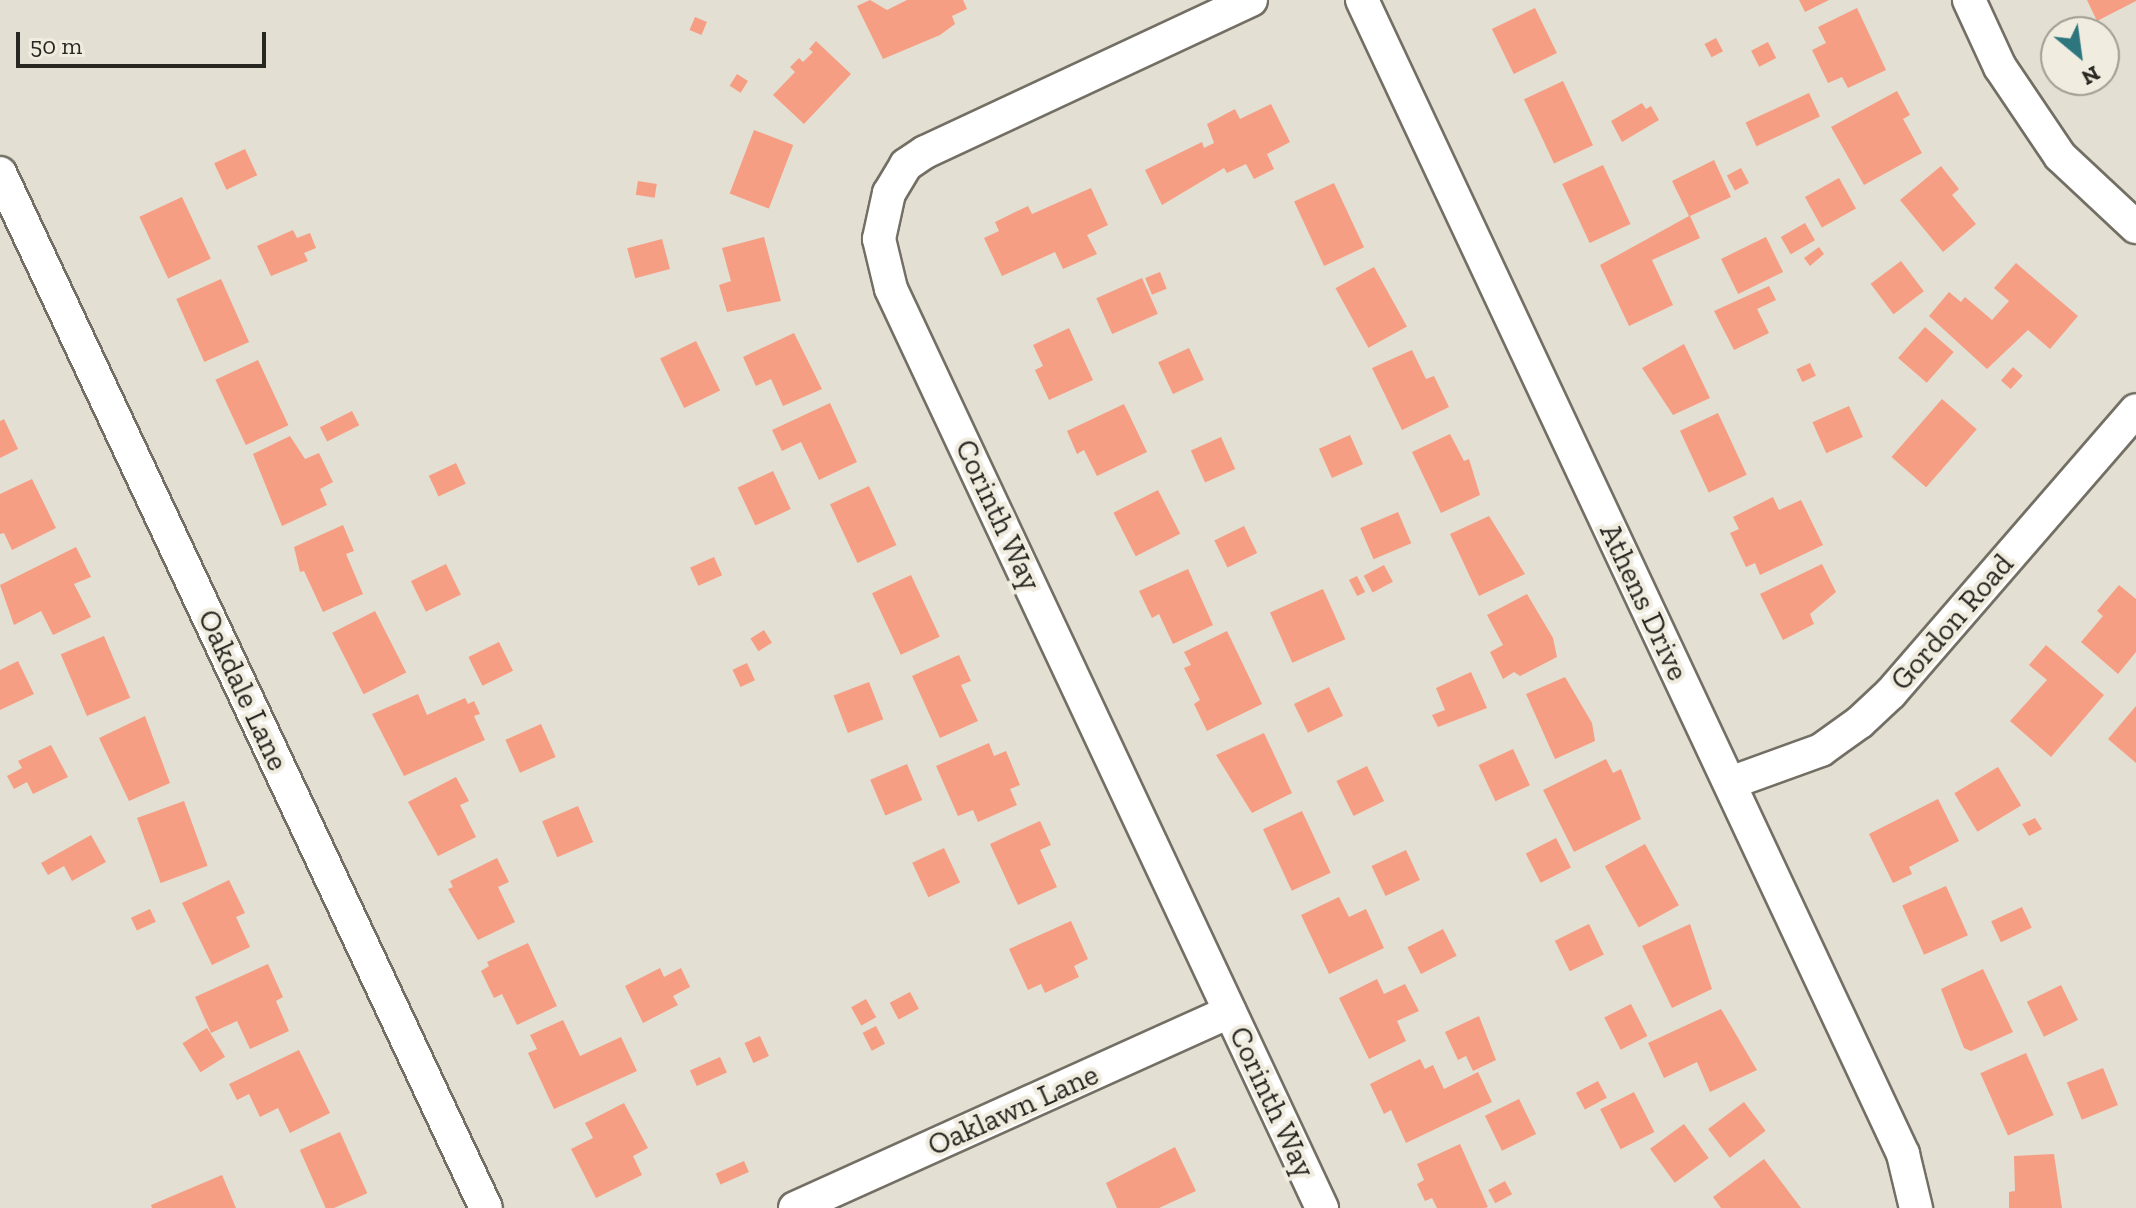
<!DOCTYPE html>
<style>
body{margin:0}
#map{position:relative;width:2136px;height:1208px;overflow:hidden;background:#e3dfd2;font-family:"Zilla Slab",serif}
div>[style]{position:absolute}
.building>*{inset:0;background:#f69e83;transform-origin:0 0}
.roads{filter:drop-shadow(2px 0 #736f64) drop-shadow(-2px 0 #736f64) drop-shadow(0 2px #736f64) drop-shadow(0 -2px #736f64)}
.minor>*{height:32px;margin:-16px;padding:0 16px;transform-origin:16px;border-radius:16px;background:#fff}
span{translate:-50% -50%;white-space:nowrap;text-align:center;line-height:1.15;-webkit-text-stroke:8px #f0ecdf;paint-order:stroke}
.street-label{font-size:30px;color:#282722}
.north{position:absolute;left:2040px;top:16px;width:80px;height:80px;box-sizing:border-box;background:#f0ecdf;border:2px solid #a09d93;border-radius:50%;rotate:151deg;font-size:22px;font-weight:700;line-height:32px;text-align:center;color:#282722}
.north::after{content:'';display:block;margin:auto;width:28px;height:36px;background:#2d767d;clip-path:polygon(50% 0,100% 100%,50% 72%,0 100%)}
.scale{position:absolute;left:16px;top:32px;width:250px;height:36px;box-sizing:border-box;border:4px solid #282722;border-top:0;padding-left:10px;font-size:24px;line-height:28px;white-space:nowrap;color:#282722;-webkit-text-stroke:6px #f0ecdf;paint-order:stroke}
</style>
<div id="map">
<div class="building">
<div style="clip-path:polygon(870px 0,887px 10px,907px 0,963px 0,967px 9px,952px 16px,955px 24px,940px 35px,883px 59px,857px 6px)"></div>
<div style="clip-path:polygon(1799px 0,1829px 0,1805px 12px)"></div>
<div style="clip-path:polygon(2087px 0,2136px 0,2136px 1px,2097px 21px)"></div>
<div style="left:1535px;top:8px;width:50px;height:48px;rotate:64deg"></div>
<div style="clip-path:polygon(1857px 8px,1886px 70px,1848px 88px,1842px 77px,1828px 83px,1812px 50px,1826px 43px,1818px 27px)"></div>
<div style="left:695px;top:17px;width:13px;height:14px;rotate:23deg"></div>
<div style="left:1716px;top:38px;width:15px;height:13px;rotate:62deg"></div>
<div style="clip-path:polygon(816px 41px,851px 74px,804px 124px,773px 95px,795px 72px,790px 67px,799px 58px,803px 62px,813px 52px,809px 49px)"></div>
<div style="left:1768px;top:42px;width:18px;height:19px;rotate:63deg"></div>
<div style="left:737px;top:74px;width:13px;height:14px;rotate:32deg"></div>
<div style="left:1563px;top:81px;width:71px;height:43px;rotate:65deg"></div>
<div style="clip-path:polygon(1897px 91px,1910px 115px,1903px 119px,1922px 153px,1864px 185px,1831px 127px)"></div>
<div style="left:1809px;top:93px;width:26px;height:70px;rotate:65deg"></div>
<div style="clip-path:polygon(1642px 103px,1646px 109px,1651px 106px,1659px 120px,1622px 142px,1611px 121px)"></div>
<div style="clip-path:polygon(1271px 104px,1290px 142px,1267px 154px,1274px 169px,1254px 179px,1246px 164px,1227px 173px,1224px 168px,1162px 205px,1145px 170px,1202px 142px,1204px 148px,1214px 143px,1207px 124px,1235px 109px,1240px 119px)"></div>
<div style="left:754px;top:130px;width:42px;height:68px;rotate:21deg"></div>
<div style="left:245px;top:149px;width:29px;height:34px;rotate:65deg"></div>
<div style="clip-path:polygon(1714px 160px,1731px 197px,1690px 216px,1700px 238px,1652px 260px,1673px 305px,1629px 326px,1600px 265px,1689px 216px,1672px 181px)"></div>
<div style="left:1603px;top:165px;width:65px;height:45px;rotate:65deg"></div>
<div style="clip-path:polygon(1941px 166px,1959px 189px,1952px 195px,1976px 224px,1943px 252px,1900px 200px)"></div>
<div style="left:1741px;top:168px;width:17px;height:16px;rotate:62deg"></div>
<div style="left:1839px;top:178px;width:35px;height:39px;rotate:61deg"></div>
<div style="left:638px;top:181px;width:19px;height:14px;rotate:9deg"></div>
<div style="left:1334px;top:183px;width:71px;height:44px;rotate:65deg"></div>
<div style="clip-path:polygon(1091px 188px,1108px 225px,1087px 235px,1097px 254px,1063px 269px,1055px 252px,1002px 276px,984px 238px,999px 231px,995px 222px,1028px 206px,1032px 214px)"></div>
<div style="left:182px;top:197px;width:68px;height:47px;rotate:65deg"></div>
<div style="left:1805px;top:223px;width:20px;height:28px;rotate:60deg"></div>
<div style="clip-path:polygon(293px 230px,297px 238px,310px 233px,316px 248px,304px 253px,308px 261px,271px 276px,257px 246px)"></div>
<div style="clip-path:polygon(764px 237px,781px 301px,727px 312px,719px 285px,731px 281px,722px 248px)"></div>
<div style="left:1766px;top:237px;width:39px;height:50px;rotate:64deg"></div>
<div style="left:662px;top:239px;width:31px;height:36px;rotate:75deg"></div>
<div style="clip-path:polygon(1819px 247px,1824px 254px,1810px 266px,1804px 258px)"></div>
<div style="left:1901px;top:261px;width:38px;height:38px;rotate:53deg"></div>
<div style="clip-path:polygon(2016px 263px,2078px 316px,2050px 349px,2028px 330px,1987px 369px,1929px 316px,1949px 292px,1961px 302px,1965px 297px,1992px 320px,2009px 301px,1994px 288px)"></div>
<div style="left:1374px;top:267px;width:68px;height:44px;rotate:61deg"></div>
<div style="left:1160px;top:272px;width:18px;height:16px;rotate:68deg"></div>
<div style="left:1142px;top:278px;width:39px;height:50px;rotate:66deg"></div>
<div style="left:221px;top:279px;width:69px;height:49px;rotate:66deg"></div>
<div style="clip-path:polygon(1769px 286px,1776px 300px,1757px 309px,1769px 333px,1734px 350px,1714px 311px)"></div>
<div style="left:1925px;top:327px;width:38px;height:41px;rotate:41deg"></div>
<div style="clip-path:polygon(1069px 328px,1093px 380px,1049px 400px,1035px 370px,1043px 366px,1033px 345px)"></div>
<div style="clip-path:polygon(794px 333px,822px 389px,783px 406px,771px 379px,756px 386px,743px 357px)"></div>
<div style="left:696px;top:341px;width:55px;height:40px;rotate:64deg"></div>
<div style="clip-path:polygon(1684px 344px,1710px 398px,1673px 415px,1642px 368px)"></div>
<div style="left:1189px;top:348px;width:35px;height:34px;rotate:65deg"></div>
<div style="clip-path:polygon(1412px 350px,1426px 379px,1434px 376px,1449px 407px,1402px 430px,1372px 368px)"></div>
<div style="left:258px;top:360px;width:72px;height:47px;rotate:65deg"></div>
<div style="left:1810px;top:363px;width:14px;height:15px;rotate:65deg"></div>
<div style="left:2013px;top:367px;width:13px;height:18px;rotate:42deg"></div>
<div style="left:1942px;top:399px;width:46px;height:77px;rotate:41deg"></div>
<div style="clip-path:polygon(830px 403px,857px 462px,819px 480px,801px 442px,782px 451px,772px 430px)"></div>
<div style="clip-path:polygon(1124px 404px,1147px 452px,1097px 476px,1084px 450px,1077px 454px,1067px 431px)"></div>
<div style="left:1849px;top:406px;width:34px;height:40px;rotate:66deg"></div>
<div style="left:352px;top:411px;width:16px;height:36px;rotate:63deg"></div>
<div style="left:1718px;top:413px;width:68px;height:42px;rotate:65deg"></div>
<div style="clip-path:polygon(4px 419px,18px 449px,0 458px,0 421px)"></div>
<div style="clip-path:polygon(1450px 434px,1464px 461px,1469px 459px,1480px 495px,1441px 513px,1412px 452px)"></div>
<div style="left:1350px;top:435px;width:32px;height:34px;rotate:66deg"></div>
<div style="clip-path:polygon(290px 436px,305px 459px,319px 453px,333px 482px,320px 489px,327px 505px,282px 526px,253px 454px)"></div>
<div style="left:1221px;top:437px;width:35px;height:33px;rotate:66deg"></div>
<div style="left:456px;top:463px;width:23px;height:30px;rotate:65deg"></div>
<div style="left:773px;top:471px;width:42px;height:39px;rotate:65deg"></div>
<div style="clip-path:polygon(32px 479px,56px 528px,12px 550px,4px 533px,0 534px,0 494px)"></div>
<div style="left:869px;top:486px;width:65px;height:43px;rotate:65deg"></div>
<div style="left:1158px;top:490px;width:49px;height:50px;rotate:63deg"></div>
<div style="clip-path:polygon(1773px 497px,1779px 510px,1801px 500px,1823px 545px,1760px 575px,1755px 563px,1746px 567px,1730px 533px,1739px 529px,1733px 517px)"></div>
<div style="left:1398px;top:512px;width:34px;height:41px;rotate:67deg"></div>
<div style="clip-path:polygon(1489px 516px,1525px 574px,1479px 596px,1450px 534px)"></div>
<div style="clip-path:polygon(343px 525px,354px 551px,346px 554px,363px 594px,323px 612px,304px 571px,300px 572px,294px 547px)"></div>
<div style="left:1244px;top:526px;width:30px;height:33px;rotate:64deg"></div>
<div style="clip-path:polygon(76px 547px,91px 577px,74px 584px,91px 617px,53px 635px,41px 611px,14px 625px,0 585px)"></div>
<div style="left:714px;top:557px;width:20px;height:26px;rotate:66deg"></div>
<div style="left:446px;top:564px;width:34px;height:39px;rotate:64deg"></div>
<div style="clip-path:polygon(1822px 564px,1836px 592px,1810px 614px,1814px 624px,1783px 640px,1760px 594px)"></div>
<div style="left:1384px;top:565px;width:19px;height:23px;rotate:62deg"></div>
<div style="clip-path:polygon(1188px 569px,1213px 625px,1173px 644px,1159px 614px,1152px 618px,1139px 591px)"></div>
<div style="left:911px;top:575px;width:68px;height:43px;rotate:65deg"></div>
<div style="left:1357px;top:576px;width:18px;height:9px;rotate:63deg"></div>
<div style="clip-path:polygon(2119px 585px,2136px 599px,2136px 652px,2118px 674px,2081px 642px,2103px 616px,2097px 611px)"></div>
<div style="left:1323px;top:589px;width:55px;height:58px;rotate:66deg"></div>
<div style="clip-path:polygon(1527px 594px,1553px 638px,1557px 657px,1520px 676px,1514px 672px,1503px 679px,1490px 652px,1503px 645px,1487px 615px)"></div>
<div style="left:375px;top:611px;width:69px;height:48px;rotate:63deg"></div>
<div style="left:764px;top:630px;width:15px;height:16px;rotate:58deg"></div>
<div style="clip-path:polygon(1227px 631px,1262px 704px,1207px 731px,1194px 704px,1200px 700px,1184px 668px,1191px 665px,1184px 652px)"></div>
<div style="left:104px;top:636px;width:67px;height:47px;rotate:67deg"></div>
<div style="left:499px;top:642px;width:32px;height:34px;rotate:64deg"></div>
<div style="clip-path:polygon(2046px 645px,2104px 695px,2051px 757px,2010px 721px,2047px 680px,2029px 665px)"></div>
<div style="clip-path:polygon(959px 655px,971px 681px,961px 685px,978px 721px,940px 738px,912px 676px)"></div>
<div style="clip-path:polygon(18px 661px,34px 694px,0 710px,0 670px)"></div>
<div style="left:747px;top:663px;width:19px;height:16px;rotate:65deg"></div>
<div style="clip-path:polygon(1471px 672px,1487px 708px,1438px 727px,1432px 715px,1445px 710px,1436px 688px)"></div>
<div style="clip-path:polygon(1565px 677px,1592px 723px,1595px 741px,1555px 759px,1526px 694px)"></div>
<div style="left:869px;top:682px;width:40px;height:38px;rotate:69deg"></div>
<div style="left:1329px;top:687px;width:32px;height:39px;rotate:64deg"></div>
<div style="clip-path:polygon(418px 694px,427px 715px,465px 698px,468px 704px,474px 701px,480px 714px,474px 716px,485px 740px,404px 776px,372px 714px)"></div>
<div style="clip-path:polygon(2136px 706px,2136px 763px,2108px 739px)"></div>
<div style="clip-path:polygon(145px 716px,170px 783px,129px 801px,99px 738px)"></div>
<div style="left:541px;top:724px;width:36px;height:39px;rotate:66deg"></div>
<div style="clip-path:polygon(1264px 733px,1292px 793px,1252px 813px,1216px 755px)"></div>
<div style="clip-path:polygon(989px 743px,994px 756px,1006px 751px,1020px 785px,1010px 789px,1017px 805px,978px 822px,973px 810px,958px 816px,936px 766px)"></div>
<div style="clip-path:polygon(51px 745px,68px 777px,33px 794px,27px 782px,14px 789px,7px 776px,22px 768px,18px 761px)"></div>
<div style="left:1513px;top:749px;width:40px;height:38px;rotate:65deg"></div>
<div style="clip-path:polygon(1606px 759px,1613px 773px,1621px 769px,1641px 819px,1574px 852px,1543px 790px)"></div>
<div style="left:907px;top:764px;width:39px;height:40px;rotate:67deg"></div>
<div style="left:1367px;top:766px;width:39px;height:34px;rotate:64deg"></div>
<div style="left:1998px;top:767px;width:45px;height:51px;rotate:59deg"></div>
<div style="clip-path:polygon(456px 777px,469px 801px,460px 805px,476px 837px,438px 856px,408px 802px)"></div>
<div style="clip-path:polygon(1938px 799px,1959px 841px,1909px 867px,1912px 874px,1893px 883px,1869px 834px)"></div>
<div style="left:184px;top:801px;width:69px;height:50px;rotate:70deg"></div>
<div style="left:578px;top:806px;width:39px;height:39px;rotate:67deg"></div>
<div style="left:1302px;top:811px;width:68px;height:43px;rotate:65deg"></div>
<div style="clip-path:polygon(2035px 818px,2042px 829px,2029px 836px,2022px 824px)"></div>
<div style="clip-path:polygon(1040px 821px,1051px 845px,1040px 850px,1057px 887px,1018px 905px,990px 844px)"></div>
<div style="clip-path:polygon(91px 835px,106px 862px,72px 881px,64px 866px,48px 875px,41px 863px)"></div>
<div style="left:1556px;top:838px;width:33px;height:34px;rotate:63deg"></div>
<div style="left:1645px;top:844px;width:70px;height:46px;rotate:61deg"></div>
<div style="left:944px;top:848px;width:38px;height:35px;rotate:65deg"></div>
<div style="left:1406px;top:850px;width:33px;height:38px;rotate:65deg"></div>
<div style="clip-path:polygon(497px 858px,509px 882px,498px 887px,515px 922px,478px 940px,448px 889px,453px 887px,450px 881px)"></div>
<div style="clip-path:polygon(229px 880px,245px 913px,236px 917px,250px 947px,212px 965px,182px 903px)"></div>
<div style="left:1946px;top:886px;width:54px;height:48px;rotate:66deg"></div>
<div style="clip-path:polygon(1339px 897px,1349px 917px,1366px 909px,1384px 948px,1329px 974px,1301px 915px)"></div>
<div style="left:2022px;top:907px;width:23px;height:34px;rotate:65deg"></div>
<div style="left:150px;top:909px;width:14px;height:21px;rotate:65deg"></div>
<div style="clip-path:polygon(1071px 921px,1088px 959px,1074px 966px,1079px 977px,1045px 993px,1041px 984px,1028px 990px,1009px 949px)"></div>
<div style="left:1589px;top:924px;width:34px;height:38px;rotate:64deg"></div>
<div style="clip-path:polygon(1690px 924px,1712px 989px,1672px 1008px,1642px 946px)"></div>
<div style="left:1443px;top:929px;width:30px;height:40px;rotate:63deg"></div>
<div style="clip-path:polygon(528px 943px,557px 1006px,517px 1025px,502px 994px,494px 998px,481px 971px,489px 966px,487px 962px)"></div>
<div style="clip-path:polygon(268px 964px,283px 997px,276px 1001px,289px 1031px,250px 1049px,237px 1021px,211px 1033px,195px 997px)"></div>
<div style="clip-path:polygon(660px 968px,664px 977px,681px 968px,690px 987px,673px 996px,678px 1005px,643px 1023px,625px 986px)"></div>
<div style="clip-path:polygon(1983px 969px,2013px 1032px,1971px 1051px,1964px 1048px,1941px 989px)"></div>
<div style="clip-path:polygon(1377px 979px,1384px 994px,1405px 984px,1419px 1011px,1397px 1021px,1406px 1041px,1369px 1059px,1339px 998px)"></div>
<div style="left:2061px;top:985px;width:39px;height:38px;rotate:64deg"></div>
<div style="left:910px;top:992px;width:19px;height:23px;rotate:62deg"></div>
<div style="left:866px;top:999px;width:21px;height:17px;rotate:61deg"></div>
<div style="left:1631px;top:1004px;width:36px;height:30px;rotate:63deg"></div>
<div style="clip-path:polygon(1721px 1009px,1757px 1070px,1710px 1092px,1697px 1062px,1664px 1078px,1648px 1043px)"></div>
<div style="clip-path:polygon(1479px 1016px,1496px 1060px,1473px 1071px,1466px 1056px,1458px 1060px,1445px 1032px)"></div>
<div style="clip-path:polygon(563px 1020px,580px 1056px,621px 1037px,637px 1071px,554px 1109px,528px 1053px,537px 1049px,530px 1035px)"></div>
<div style="left:876px;top:1026px;width:20px;height:15px;rotate:63deg"></div>
<div style="left:207px;top:1028px;width:34px;height:29px;rotate:58deg"></div>
<div style="left:760px;top:1036px;width:22px;height:17px;rotate:66deg"></div>
<div style="clip-path:polygon(299px 1050px,330px 1113px,290px 1133px,278px 1108px,260px 1117px,249px 1094px,237px 1100px,229px 1084px)"></div>
<div style="left:2026px;top:1053px;width:68px;height:50px;rotate:66deg"></div>
<div style="left:720px;top:1057px;width:17px;height:33px;rotate:66deg"></div>
<div style="clip-path:polygon(1420px 1059px,1425px 1069px,1433px 1065px,1444px 1089px,1478px 1072px,1492px 1102px,1406px 1143px,1391px 1110px,1384px 1114px,1370px 1084px)"></div>
<div style="left:2103px;top:1068px;width:40px;height:39px;rotate:68deg"></div>
<div style="left:1598px;top:1081px;width:19px;height:25px;rotate:62deg"></div>
<div style="left:1634px;top:1092px;width:45px;height:38px;rotate:63deg"></div>
<div style="left:1519px;top:1099px;width:39px;height:38px;rotate:64deg"></div>
<div style="left:1744px;top:1102px;width:36px;height:45px;rotate:53deg"></div>
<div style="clip-path:polygon(624px 1103px,648px 1148px,633px 1156px,642px 1175px,596px 1198px,571px 1149px,593px 1138px,585px 1123px)"></div>
<div style="left:1684px;top:1124px;width:42px;height:42px;rotate:54deg"></div>
<div style="left:340px;top:1132px;width:67px;height:44px;rotate:66deg"></div>
<div style="clip-path:polygon(1460px 1144px,1488px 1207px,1485px 1208px,1437px 1208px,1432px 1198px,1425px 1201px,1417px 1184px,1424px 1180px,1417px 1164px)"></div>
<div style="clip-path:polygon(1175px 1147px,1196px 1191px,1159px 1208px,1117px 1208px,1106px 1183px)"></div>
<div style="clip-path:polygon(2054px 1154px,2062px 1208px,2009px 1208px,2009px 1192px,2015px 1191px,2014px 1156px)"></div>
<div style="clip-path:polygon(1764px 1159px,1801px 1208px,1721px 1208px,1713px 1197px)"></div>
<div style="left:744px;top:1161px;width:12px;height:31px;rotate:66deg"></div>
<div style="clip-path:polygon(222px 1175px,236px 1208px,152px 1208px,151px 1205px)"></div>
<div style="left:1505px;top:1181px;width:15px;height:19px;rotate:62deg"></div>
</div>
<div class="roads">
<div class="minor">
<div style="left:1251px;top:0;width:360px;rotate:155deg"></div>
<div style="left:925px;top:152px;width:23px;rotate:146deg"></div>
<div style="left:906px;top:165px;width:33px;rotate:121deg"></div>
<div style="left:889px;top:193px;width:47px;rotate:102.3deg"></div>
<div style="left:879px;top:239px;width:51px;rotate:76.5deg"></div>
<div style="left:891px;top:289px;width:1015px;rotate:64.87deg"></div>
<div style="left:1362px;top:0;width:1275px;rotate:64.88deg"></div>
<div style="left:1903px;top:1154px;width:56px;rotate:76.5deg"></div>
<div style="left:1969px;top:0;width:74px;rotate:65.2deg"></div>
<div style="left:2000px;top:67px;width:107px;rotate:56deg"></div>
<div style="left:2060px;top:156px;width:104px;rotate:43.1deg"></div>
<div style="left:0;top:173px;width:1143px;rotate:64.85deg"></div>
<div style="left:1730px;top:783px;width:97px;rotate:-19.9deg"></div>
<div style="left:1821px;top:750px;width:48px;rotate:-35.7deg"></div>
<div style="left:1860px;top:722px;width:42px;rotate:-43.1deg"></div>
<div style="left:1891px;top:693px;width:374px;rotate:-49.1deg"></div>
<div style="left:795px;top:1208px;width:477px;rotate:-24.3deg"></div>
</div>
</div>
<div class="street-label">
<span style="left:998px;top:515px;rotate:65deg">Corinth Way</span>
<span style="left:1644px;top:602px;rotate:65deg">Athens Drive</span>
<span style="left:1952px;top:622px;rotate:-49deg">Gordon Road</span>
<span style="left:243px;top:690px;rotate:65deg">Oakdale Lane</span>
<span style="left:1272px;top:1102px;rotate:65deg">Corinth Way</span>
<span style="left:1013px;top:1110px;rotate:-24deg">Oaklawn Lane</span>
</div>
<div class="north">N</div>
<div class="scale">50 m</div>
</div>
